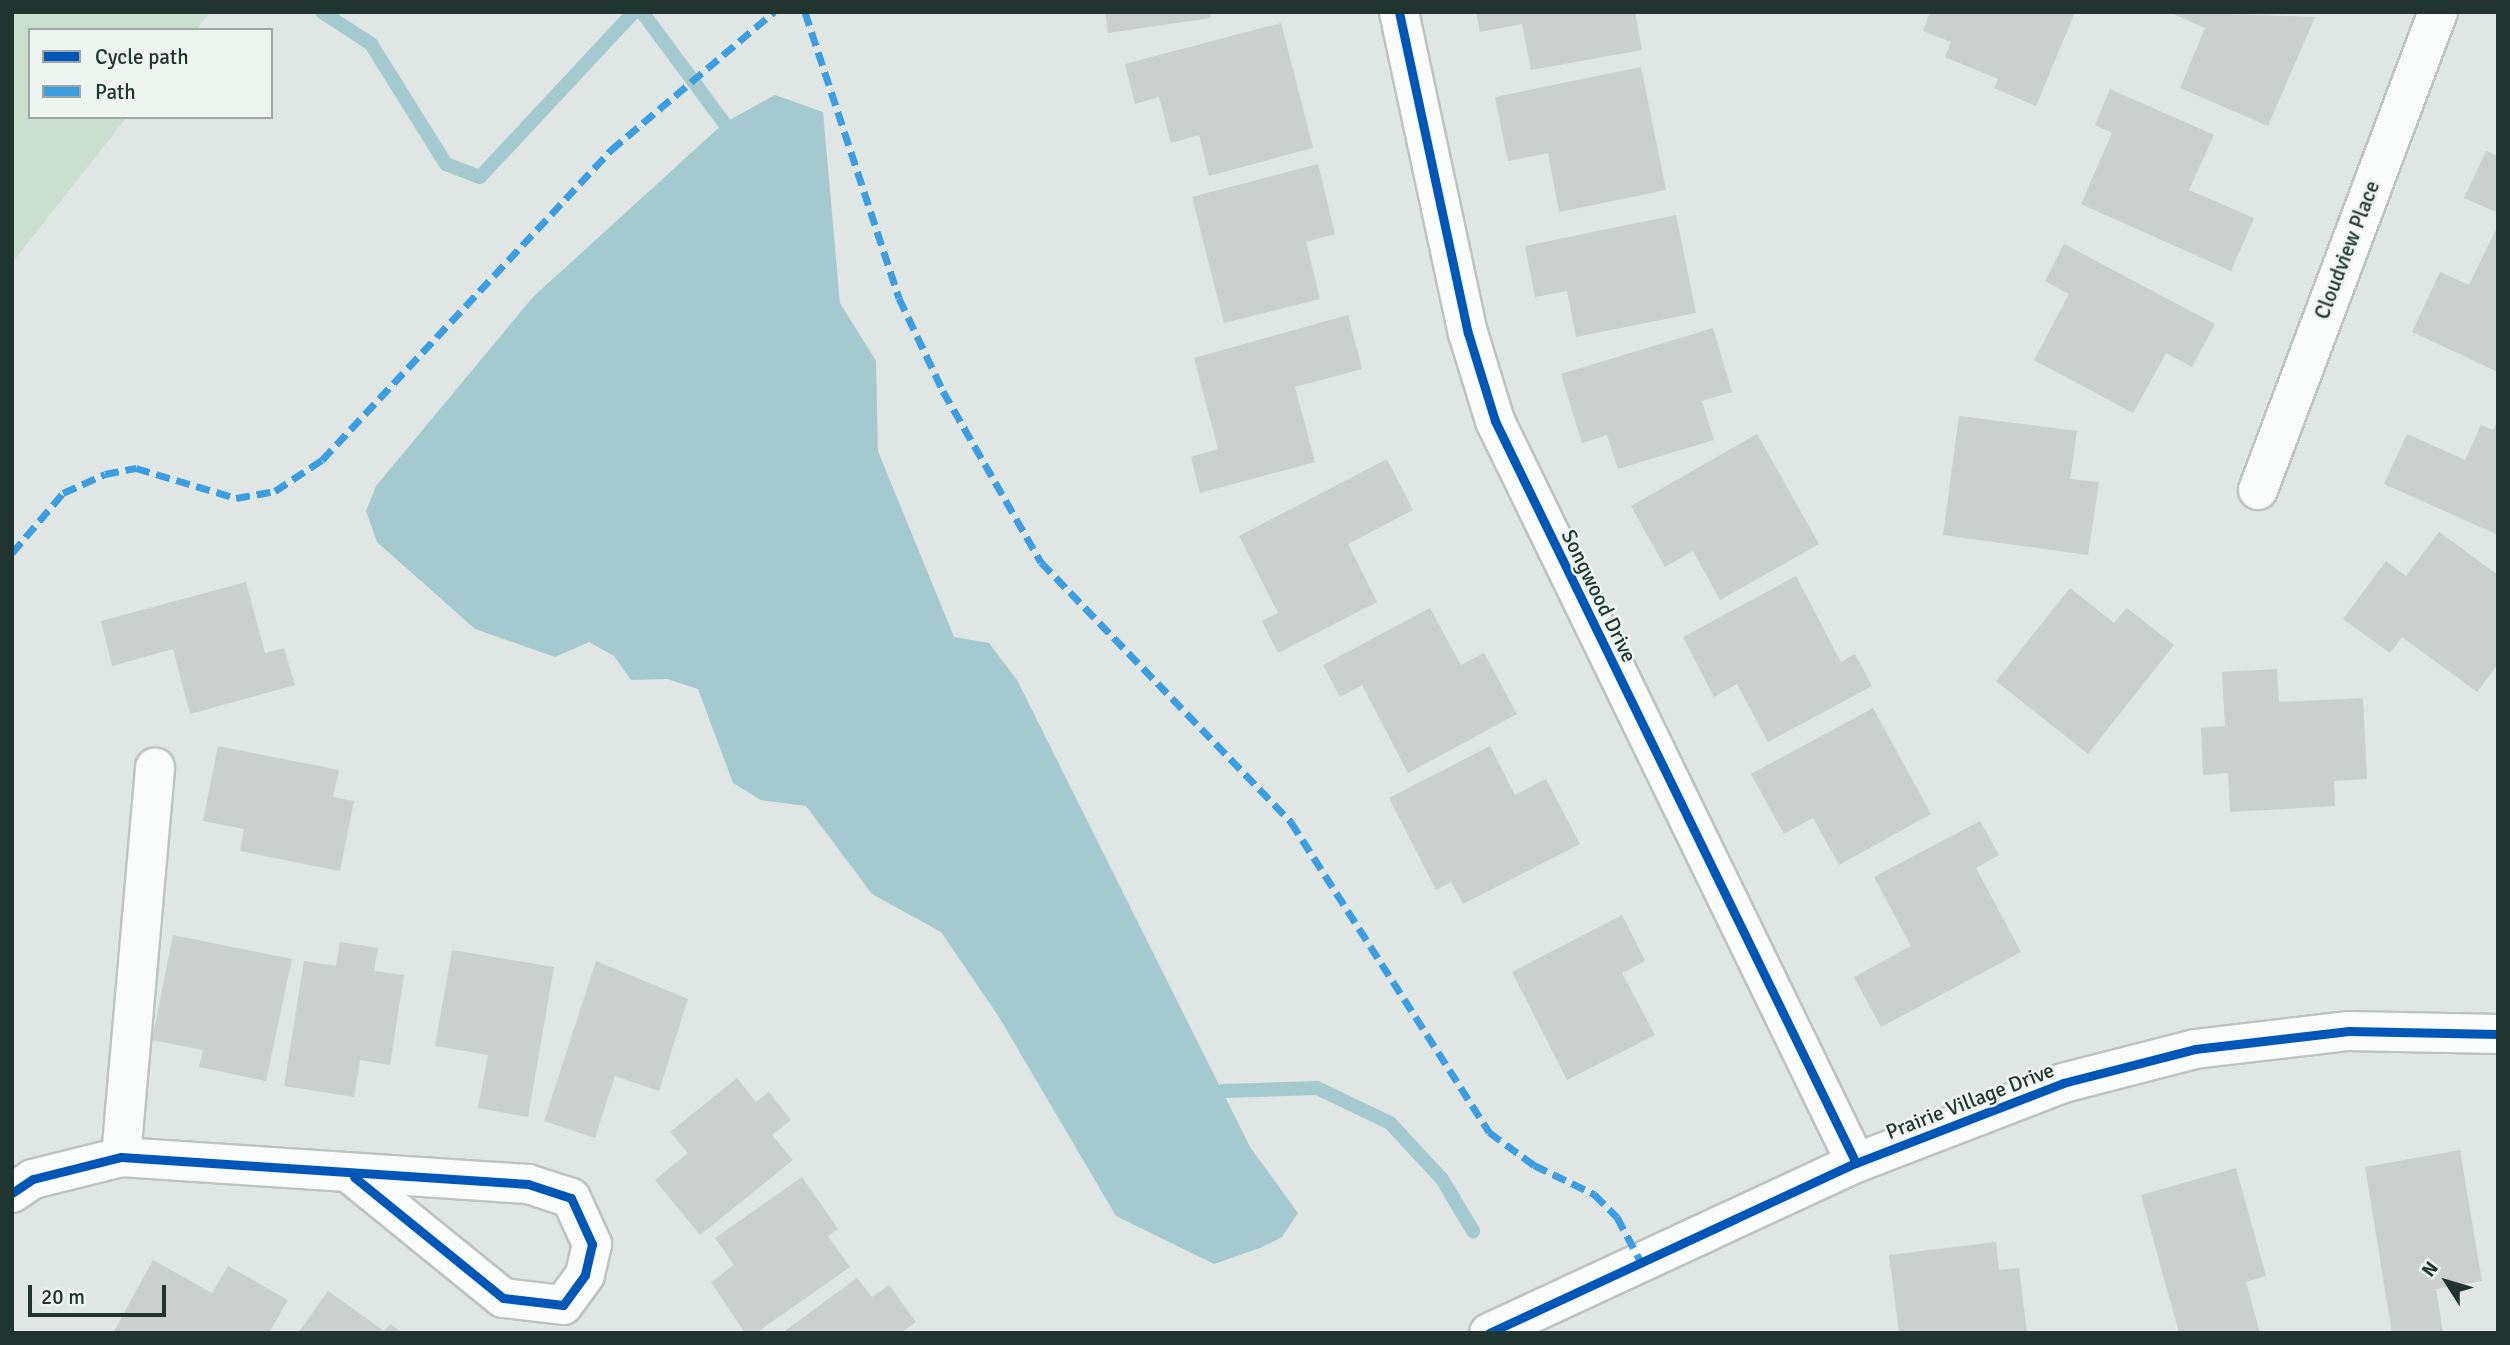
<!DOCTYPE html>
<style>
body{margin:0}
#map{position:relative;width:2510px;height:1345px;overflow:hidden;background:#e0e6e3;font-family:Signika,sans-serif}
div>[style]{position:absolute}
.green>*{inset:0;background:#cbded0}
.water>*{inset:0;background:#a4cad0}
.stream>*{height:14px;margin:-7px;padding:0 7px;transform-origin:7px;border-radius:7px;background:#a4cad0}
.building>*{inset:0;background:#cbcfcd}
.roads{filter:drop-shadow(2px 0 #bdc3c0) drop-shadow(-2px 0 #bdc3c0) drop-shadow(0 2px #bdc3c0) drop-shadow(0 -2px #bdc3c0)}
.minor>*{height:38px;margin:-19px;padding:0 19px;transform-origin:19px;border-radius:19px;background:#fafbfb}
.quiet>*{height:7px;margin-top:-3.5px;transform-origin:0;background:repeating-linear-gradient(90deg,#3c9de1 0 14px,transparent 0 21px)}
.cycleway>*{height:9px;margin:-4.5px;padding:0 4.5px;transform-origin:4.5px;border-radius:4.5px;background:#0057b8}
span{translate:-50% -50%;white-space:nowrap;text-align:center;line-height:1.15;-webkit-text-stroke:5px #eef5f1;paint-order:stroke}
.street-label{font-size:21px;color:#213530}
.frame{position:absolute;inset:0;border:14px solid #213530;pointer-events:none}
.legend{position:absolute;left:28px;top:28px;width:245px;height:91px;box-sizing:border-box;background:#eef5f1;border:2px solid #9ca8a4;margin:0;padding:9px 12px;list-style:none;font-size:21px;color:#213530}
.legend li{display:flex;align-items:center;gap:14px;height:35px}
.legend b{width:35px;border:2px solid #9ca8a4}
.north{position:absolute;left:2412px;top:1247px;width:70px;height:70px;-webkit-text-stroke:5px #eef5f1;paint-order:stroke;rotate:307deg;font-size:19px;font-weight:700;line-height:28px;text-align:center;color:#213530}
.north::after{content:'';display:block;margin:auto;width:24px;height:32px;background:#213530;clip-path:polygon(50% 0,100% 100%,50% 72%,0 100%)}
.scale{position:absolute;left:28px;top:1285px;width:138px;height:32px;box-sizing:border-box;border:4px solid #213530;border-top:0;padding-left:9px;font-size:21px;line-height:24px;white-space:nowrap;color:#213530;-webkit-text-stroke:5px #eef5f1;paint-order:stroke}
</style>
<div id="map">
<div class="green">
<div style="clip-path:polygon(12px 12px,210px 12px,196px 30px,30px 30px,30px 117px,127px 117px,12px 263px)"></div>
</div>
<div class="water">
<div style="clip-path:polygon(775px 95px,823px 112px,840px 303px,876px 361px,878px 451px,954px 637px,989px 643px,1017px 680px,1250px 1147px,1298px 1213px,1282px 1237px,1260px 1248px,1214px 1264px,1116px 1216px,999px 1017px,941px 932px,872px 894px,806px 806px,761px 800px,733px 783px,698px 689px,667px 679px,631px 680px,614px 656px,589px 642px,555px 657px,475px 629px,377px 542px,366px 511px,376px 486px,533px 297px,724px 123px)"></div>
</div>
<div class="stream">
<div style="left:322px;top:12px;width:59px;rotate:33.1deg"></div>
<div style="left:371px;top:44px;width:142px;rotate:58deg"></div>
<div style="left:446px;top:164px;width:36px;rotate:21deg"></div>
<div style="left:480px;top:177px;width:226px;rotate:-47deg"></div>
<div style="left:642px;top:12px;width:138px;rotate:53.5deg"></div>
<div style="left:1223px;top:1091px;width:94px;rotate:-1.8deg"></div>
<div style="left:1317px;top:1088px;width:81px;rotate:25.6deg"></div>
<div style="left:1390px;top:1123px;width:76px;rotate:47.1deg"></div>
<div style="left:1442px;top:1179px;width:61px;rotate:59.2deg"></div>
</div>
<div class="building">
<div style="clip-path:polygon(1105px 12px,1210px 12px,1211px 18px,1108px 33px)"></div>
<div style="clip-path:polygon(1476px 12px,1635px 12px,1642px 50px,1531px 70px,1522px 24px,1480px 32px)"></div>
<div style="clip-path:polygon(1930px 12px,2075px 12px,2036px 106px,1994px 88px,1998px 79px,1945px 57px,1951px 42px,1923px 31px)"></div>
<div style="clip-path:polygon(2169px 12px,2315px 17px,2268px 126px,2180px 88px,2205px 28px)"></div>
<div style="clip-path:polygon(1281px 23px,1313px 148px,1209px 176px,1199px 135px,1171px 143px,1159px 97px,1135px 104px,1125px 64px)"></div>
<div style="clip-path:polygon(1641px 67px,1666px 190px,1559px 212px,1548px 153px,1508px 161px,1495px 97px)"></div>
<div style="clip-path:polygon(2110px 89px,2214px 135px,2189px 190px,2254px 218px,2231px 271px,2081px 204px,2112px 133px,2095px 125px)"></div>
<div style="clip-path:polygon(2486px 151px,2498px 156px,2498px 213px,2464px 198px)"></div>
<div style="clip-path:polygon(1318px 164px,1335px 234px,1306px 242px,1320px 299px,1224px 323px,1192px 197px)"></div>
<div style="clip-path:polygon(1676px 215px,1696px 313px,1576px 337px,1567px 291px,1535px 297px,1525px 246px)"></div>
<div style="clip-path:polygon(2495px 231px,2498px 232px,2498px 372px,2412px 332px,2440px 272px,2469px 285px)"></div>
<div style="clip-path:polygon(2064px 244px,2215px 324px,2192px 367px,2166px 353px,2133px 413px,2034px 360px,2069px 294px,2045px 281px)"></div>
<div style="clip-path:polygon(1348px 315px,1362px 369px,1295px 387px,1315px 462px,1200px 493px,1191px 457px,1218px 449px,1194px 358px)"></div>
<div style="clip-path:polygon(1713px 328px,1732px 392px,1702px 401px,1714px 440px,1618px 469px,1607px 435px,1582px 443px,1561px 374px)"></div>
<div style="clip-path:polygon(1959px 416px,2077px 431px,2070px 479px,2099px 482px,2088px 555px,1943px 535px)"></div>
<div style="clip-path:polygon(2498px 421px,2498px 535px,2384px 484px,2407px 434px,2465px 460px,2481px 425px,2493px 430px)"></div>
<div style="clip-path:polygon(1757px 434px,1819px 544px,1720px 600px,1693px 551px,1665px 567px,1631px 506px)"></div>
<div style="clip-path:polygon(1387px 459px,1413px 510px,1348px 544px,1377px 602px,1278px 653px,1262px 621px,1278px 613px,1239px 536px)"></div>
<div style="clip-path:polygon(2439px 532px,2498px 575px,2498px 664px,2477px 692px,2402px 637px,2390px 653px,2343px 619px,2386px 561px,2406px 576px)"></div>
<div style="clip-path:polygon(1796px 576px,1841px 662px,1855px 654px,1872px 686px,1768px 742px,1737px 684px,1714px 697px,1683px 637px)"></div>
<div style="clip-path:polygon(246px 582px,265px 653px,284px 648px,295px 685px,190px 714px,173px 649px,112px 666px,101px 621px)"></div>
<div style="clip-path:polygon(2070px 588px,2114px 623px,2127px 608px,2174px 645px,2088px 754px,1996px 681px)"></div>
<div style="clip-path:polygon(1430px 608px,1461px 665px,1484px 653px,1517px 714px,1408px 773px,1362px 685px,1340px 697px,1323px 665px)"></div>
<div style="clip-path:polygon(2277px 669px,2279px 702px,2363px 698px,2367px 779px,2334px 781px,2335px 806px,2230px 812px,2228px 773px,2203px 775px,2201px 728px,2225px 726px,2222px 672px)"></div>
<div style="clip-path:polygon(1873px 708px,1931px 814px,1839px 865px,1813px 818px,1784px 834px,1751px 774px)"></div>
<div style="clip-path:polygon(218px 746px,339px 770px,333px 797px,354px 801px,340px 871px,240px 851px,244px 829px,203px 821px)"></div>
<div style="clip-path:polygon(1490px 746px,1515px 795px,1546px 779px,1580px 844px,1463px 904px,1451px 882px,1436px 890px,1389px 798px)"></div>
<div style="clip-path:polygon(1980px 821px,1999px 855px,1976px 868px,2021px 952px,1881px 1027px,1854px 977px,1911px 946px,1874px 877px)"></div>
<div style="clip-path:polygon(1622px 915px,1645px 961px,1622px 973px,1655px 1035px,1567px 1080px,1512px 972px)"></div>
<div style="clip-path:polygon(173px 935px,292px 959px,266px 1081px,199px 1067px,203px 1050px,152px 1040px)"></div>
<div style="clip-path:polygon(340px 942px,378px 948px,374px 971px,404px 975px,390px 1065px,360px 1060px,354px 1097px,284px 1086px,304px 961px,336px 966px)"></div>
<div style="clip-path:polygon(452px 950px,554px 967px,528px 1117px,478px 1108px,488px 1055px,435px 1046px)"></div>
<div style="clip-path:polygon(596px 961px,688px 999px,659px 1091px,615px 1076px,595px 1138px,544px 1121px)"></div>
<div style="clip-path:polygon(737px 1078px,756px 1102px,769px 1092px,791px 1120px,772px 1135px,793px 1160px,700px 1235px,655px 1180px,688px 1153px,670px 1132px)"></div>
<div style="clip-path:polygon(2460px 1150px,2482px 1281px,2436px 1289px,2443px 1333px,2392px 1333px,2365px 1167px)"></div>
<div style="clip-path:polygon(2236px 1168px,2266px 1276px,2246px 1282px,2260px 1333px,2179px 1333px,2141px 1195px)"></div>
<div style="clip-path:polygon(802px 1177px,838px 1229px,828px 1236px,850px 1267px,756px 1333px,745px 1333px,711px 1282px,734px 1265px,715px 1238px)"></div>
<div style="clip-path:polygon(1996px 1242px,1999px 1270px,2019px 1268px,2027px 1333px,1899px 1333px,1889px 1255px)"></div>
<div style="clip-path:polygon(153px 1260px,212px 1293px,228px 1266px,288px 1300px,269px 1333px,113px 1333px)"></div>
<div style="clip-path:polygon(857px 1278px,872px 1297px,889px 1285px,916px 1322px,900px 1333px,782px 1333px)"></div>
<div style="clip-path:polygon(328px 1291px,384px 1331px,390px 1324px,403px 1333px,298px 1333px)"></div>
</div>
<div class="roads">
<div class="minor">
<div style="left:1399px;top:12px;width:328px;rotate:77.9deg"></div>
<div style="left:1468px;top:333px;width:92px;rotate:72.9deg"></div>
<div style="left:1495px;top:421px;width:825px;rotate:64.06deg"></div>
<div style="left:2258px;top:490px;width:511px;rotate:-69.37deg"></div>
<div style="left:121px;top:1157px;width:391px;rotate:-85deg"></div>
<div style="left:12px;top:1193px;width:25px;rotate:-34deg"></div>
<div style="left:33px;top:1179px;width:91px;rotate:-14deg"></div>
<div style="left:121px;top:1157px;width:408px;rotate:3.8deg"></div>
<div style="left:528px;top:1184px;width:45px;rotate:18deg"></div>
<div style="left:571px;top:1198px;width:51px;rotate:65.5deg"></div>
<div style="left:592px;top:1244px;width:32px;rotate:103deg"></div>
<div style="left:585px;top:1275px;width:37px;rotate:126deg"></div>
<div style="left:563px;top:1305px;width:60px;rotate:-173.3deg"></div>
<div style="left:503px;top:1298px;width:192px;rotate:-140.9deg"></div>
<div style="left:1489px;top:1333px;width:404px;rotate:-24.9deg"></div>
<div style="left:1856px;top:1163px;width:222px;rotate:-21.1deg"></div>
<div style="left:2063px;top:1083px;width:136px;rotate:-14.4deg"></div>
<div style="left:2195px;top:1049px;width:155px;rotate:-6.7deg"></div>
<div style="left:2349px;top:1031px;width:149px;rotate:1.2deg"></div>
</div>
</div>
<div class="quiet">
<div style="left:805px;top:12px;width:301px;rotate:71.8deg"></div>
<div style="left:899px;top:298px;width:103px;rotate:64.7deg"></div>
<div style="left:943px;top:391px;width:197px;rotate:60.2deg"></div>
<div style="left:1041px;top:562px;width:361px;rotate:46.1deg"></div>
<div style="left:1291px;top:822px;width:368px;rotate:57.4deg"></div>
<div style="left:1489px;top:1132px;width:56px;rotate:36.3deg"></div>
<div style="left:1534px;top:1165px;width:67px;rotate:25.8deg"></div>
<div style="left:1594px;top:1194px;width:33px;rotate:45deg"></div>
<div style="left:1617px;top:1217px;width:51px;rotate:61.9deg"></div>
<div style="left:12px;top:553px;width:79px;rotate:-49.6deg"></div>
<div style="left:63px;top:493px;width:46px;rotate:-24.3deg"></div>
<div style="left:105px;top:474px;width:32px;rotate:-11deg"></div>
<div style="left:136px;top:468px;width:104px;rotate:16.7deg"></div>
<div style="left:236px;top:498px;width:40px;rotate:-10deg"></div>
<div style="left:275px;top:491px;width:56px;rotate:-33.4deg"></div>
<div style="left:322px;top:460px;width:424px;rotate:-47deg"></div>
<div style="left:611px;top:150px;width:214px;rotate:-40.3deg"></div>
</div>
<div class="cycleway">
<div style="left:1399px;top:12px;width:328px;rotate:77.9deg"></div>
<div style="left:1468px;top:333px;width:92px;rotate:72.9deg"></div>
<div style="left:1495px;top:421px;width:825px;rotate:64.06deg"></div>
<div style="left:12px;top:1193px;width:25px;rotate:-34deg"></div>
<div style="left:33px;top:1179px;width:91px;rotate:-14deg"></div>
<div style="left:121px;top:1157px;width:408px;rotate:3.8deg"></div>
<div style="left:528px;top:1184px;width:45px;rotate:18deg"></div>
<div style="left:571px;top:1198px;width:51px;rotate:65.5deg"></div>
<div style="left:592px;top:1244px;width:32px;rotate:103deg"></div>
<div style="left:585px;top:1275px;width:37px;rotate:126deg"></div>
<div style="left:563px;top:1305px;width:60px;rotate:-173.3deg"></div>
<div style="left:503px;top:1298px;width:192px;rotate:-140.9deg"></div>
<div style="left:1489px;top:1333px;width:404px;rotate:-24.9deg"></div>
<div style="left:1856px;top:1163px;width:222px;rotate:-21.1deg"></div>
<div style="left:2063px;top:1083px;width:136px;rotate:-14.4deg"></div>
<div style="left:2195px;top:1049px;width:155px;rotate:-6.7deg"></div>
<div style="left:2349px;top:1031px;width:149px;rotate:1.2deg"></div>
</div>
<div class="street-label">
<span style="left:2347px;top:250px;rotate:-69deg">Cloudview Place</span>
<span style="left:1599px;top:596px;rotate:64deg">Songwood Drive</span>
<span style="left:1970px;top:1101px;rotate:-21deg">Prairie Village Drive</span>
</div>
<div class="frame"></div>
<ul class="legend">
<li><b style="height:9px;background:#0057b8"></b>Cycle path</li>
<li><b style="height:9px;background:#3c9de1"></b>Path</li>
</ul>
<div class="north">N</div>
<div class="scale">20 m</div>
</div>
